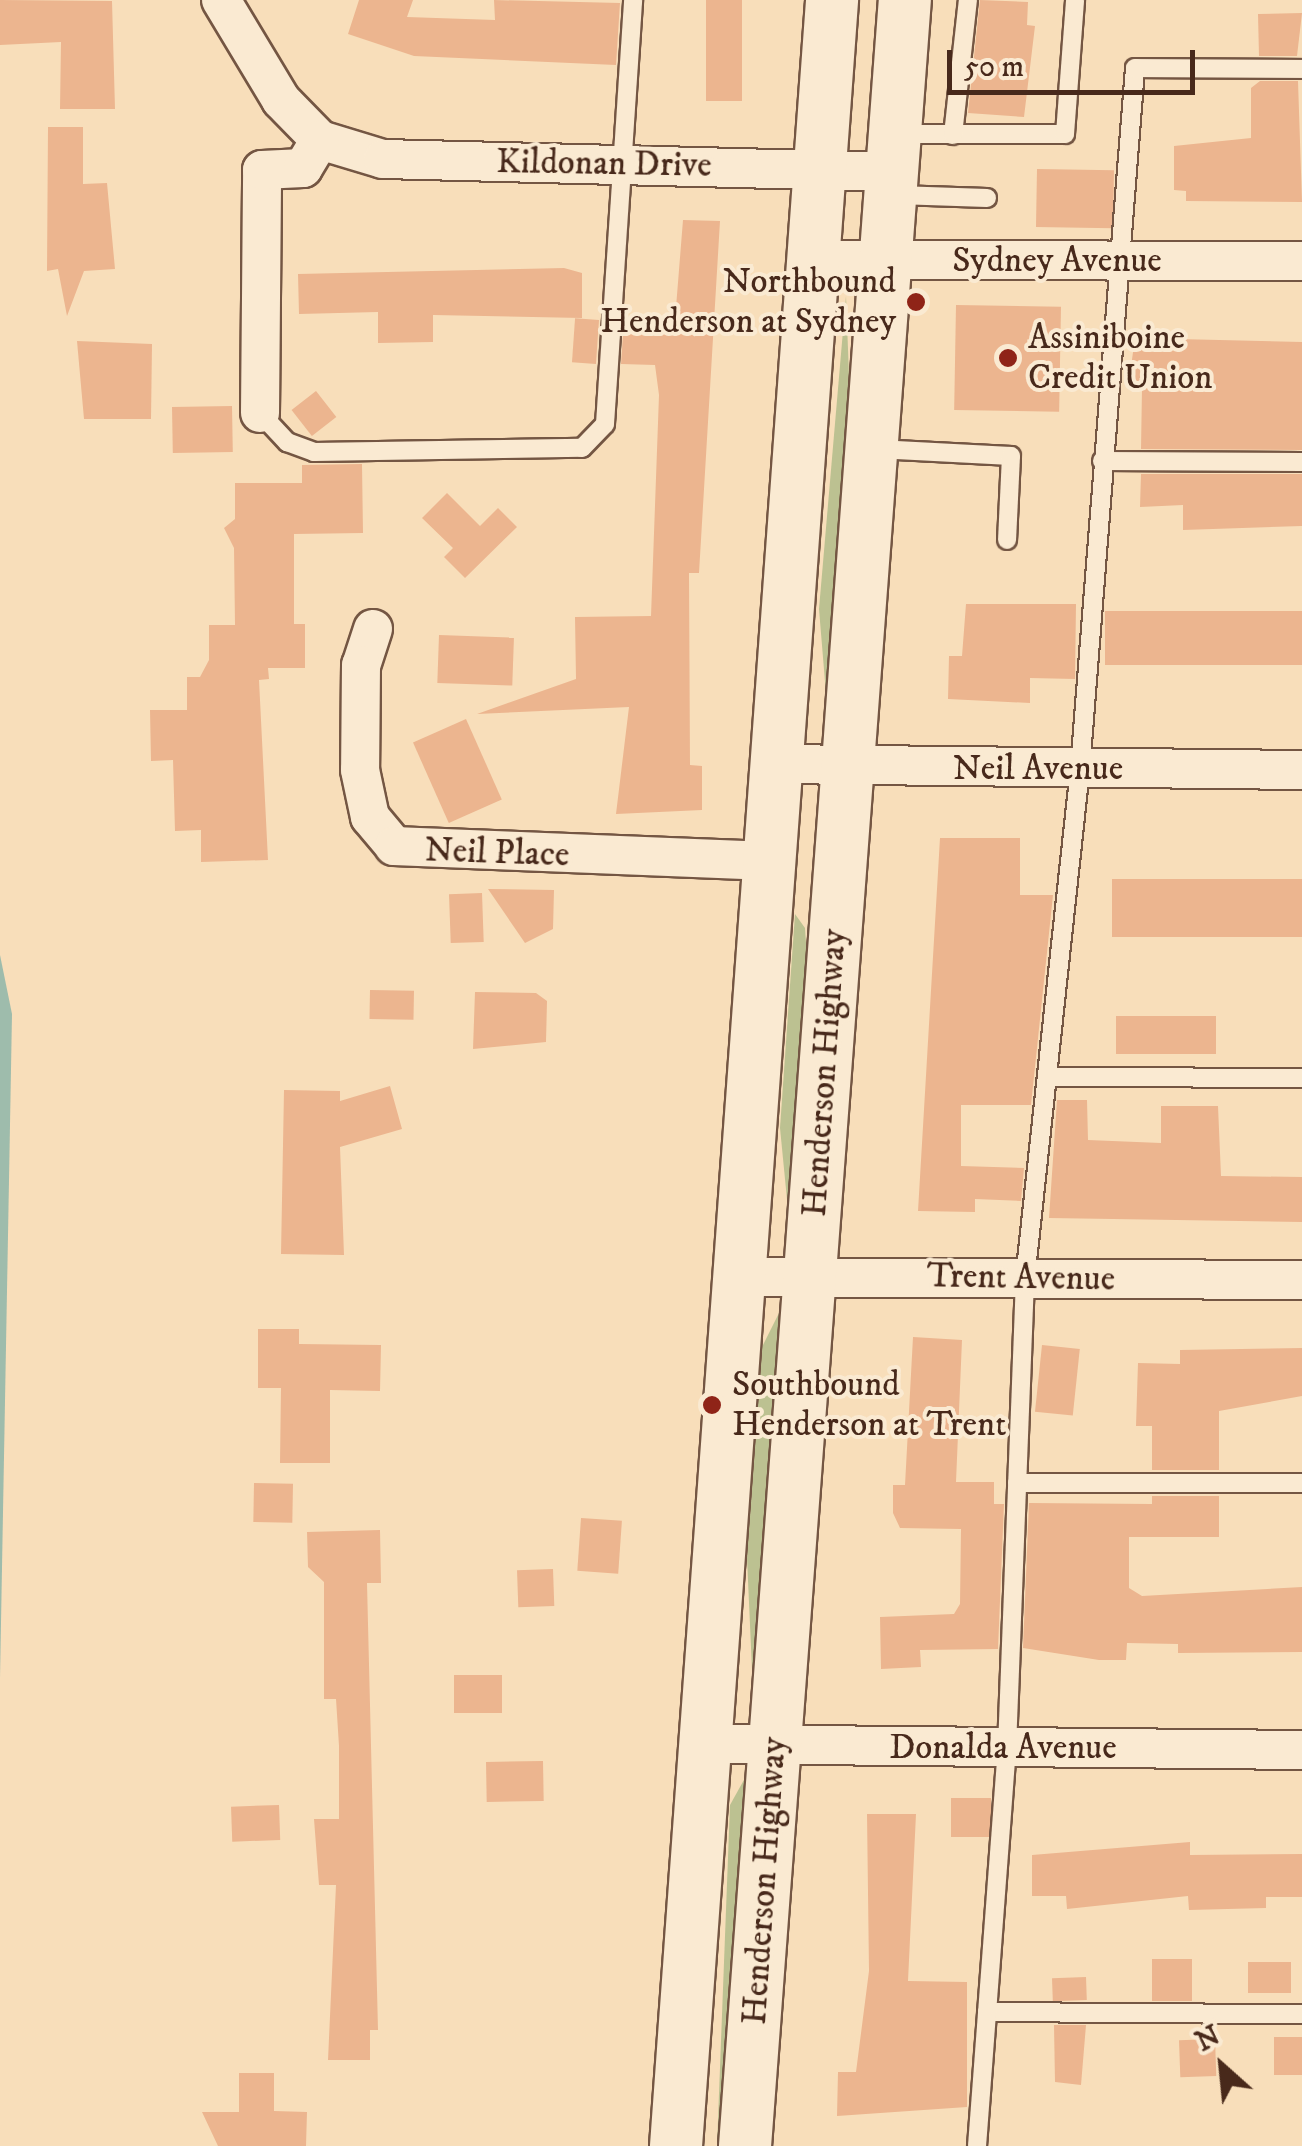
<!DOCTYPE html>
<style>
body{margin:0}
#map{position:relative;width:1302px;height:2146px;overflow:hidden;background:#f8deba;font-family:"IM FELL DW Pica",serif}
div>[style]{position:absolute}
.green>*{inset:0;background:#bcc191}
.water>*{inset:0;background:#9ebcac}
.building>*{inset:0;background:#ecb58f;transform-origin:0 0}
.roads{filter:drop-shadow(2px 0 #745643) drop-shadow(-2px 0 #745643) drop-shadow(0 2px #745643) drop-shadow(0 -2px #745643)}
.lane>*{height:18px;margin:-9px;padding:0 9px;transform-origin:9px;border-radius:9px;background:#faead2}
.street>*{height:38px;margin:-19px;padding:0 19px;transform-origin:19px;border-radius:19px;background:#faead2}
.secondary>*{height:52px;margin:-26px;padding:0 26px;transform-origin:26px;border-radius:26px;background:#faead2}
.dots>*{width:28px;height:28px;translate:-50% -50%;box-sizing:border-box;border:5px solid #faead2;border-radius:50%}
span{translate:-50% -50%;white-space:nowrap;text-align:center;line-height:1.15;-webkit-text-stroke:8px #faead2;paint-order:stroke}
.street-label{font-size:35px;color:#48291b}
.poi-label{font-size:35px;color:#48291b}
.right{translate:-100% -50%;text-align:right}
.left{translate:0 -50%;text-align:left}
.north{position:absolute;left:1172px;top:2016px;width:100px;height:100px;-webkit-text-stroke:8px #faead2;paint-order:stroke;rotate:333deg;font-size:28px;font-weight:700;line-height:40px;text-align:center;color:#48291b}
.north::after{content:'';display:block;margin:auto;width:35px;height:45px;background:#48291b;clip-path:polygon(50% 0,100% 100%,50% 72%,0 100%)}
.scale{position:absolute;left:947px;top:50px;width:248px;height:45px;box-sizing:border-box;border:5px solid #48291b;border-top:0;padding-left:12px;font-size:30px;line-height:35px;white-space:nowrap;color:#48291b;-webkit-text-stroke:8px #faead2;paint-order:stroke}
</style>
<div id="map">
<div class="green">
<div style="clip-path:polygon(846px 296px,852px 456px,828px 718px,819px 609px)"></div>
<div style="clip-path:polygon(795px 914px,805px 928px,812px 1033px,790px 1230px,780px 1128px)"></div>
<div style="clip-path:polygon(785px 1301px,753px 1692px,747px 1558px,762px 1347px)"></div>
<div style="clip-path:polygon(750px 1769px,728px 2146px,717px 2146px,730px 1805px)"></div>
</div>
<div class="water">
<div style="clip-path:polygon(0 955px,12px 1014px,0 1678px)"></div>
</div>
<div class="building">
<div style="clip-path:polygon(0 0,112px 1px,115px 109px,60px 109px,61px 42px,0 45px)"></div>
<div style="clip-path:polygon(359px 0,413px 0,407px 17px,495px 20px,494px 0,620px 3px,616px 65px,414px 56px,348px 34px)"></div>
<div style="left:706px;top:0;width:36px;height:101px"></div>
<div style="clip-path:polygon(980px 0,1028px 2px,1027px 25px,1035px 26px,1024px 117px,968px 113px)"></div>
<div style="clip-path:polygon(1302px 13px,1297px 56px,1259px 56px,1258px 14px)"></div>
<div style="clip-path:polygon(1260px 81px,1298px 81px,1302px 202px,1186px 201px,1186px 191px,1174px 190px,1174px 146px,1251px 138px,1251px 88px)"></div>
<div style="clip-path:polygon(48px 127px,83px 127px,83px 184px,107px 183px,115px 269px,84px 271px,67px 316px,58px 269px,47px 271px)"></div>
<div style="left:1037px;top:169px;width:77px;height:58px;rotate:1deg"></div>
<div style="clip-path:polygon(683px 220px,720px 221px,699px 573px,689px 573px,690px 765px,702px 766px,702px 810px,616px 814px,629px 707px,477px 714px,576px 679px,575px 617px,651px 616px,659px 395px,655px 365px,621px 364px,624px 320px,675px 320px)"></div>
<div style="clip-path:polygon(564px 268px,582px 273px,582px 318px,433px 315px,433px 342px,378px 343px,378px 312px,299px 314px,298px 274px)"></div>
<div style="left:956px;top:305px;width:105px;height:105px;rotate:1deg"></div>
<div style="left:599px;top:320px;width:44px;height:24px;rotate:94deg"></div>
<div style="clip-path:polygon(1135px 338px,1302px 342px,1302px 450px,1141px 449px,1142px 388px,1128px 388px)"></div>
<div style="clip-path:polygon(77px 341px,152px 344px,151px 419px,84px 419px)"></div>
<div style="left:316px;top:391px;width:33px;height:31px;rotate:52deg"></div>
<div style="left:232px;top:406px;width:46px;height:60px;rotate:89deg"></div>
<div style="clip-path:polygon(362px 464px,363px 533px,294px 534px,294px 624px,305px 624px,305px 668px,268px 668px,269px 679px,259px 680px,268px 860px,201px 862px,201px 830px,175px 831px,173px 760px,151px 761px,150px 710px,187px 710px,187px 677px,200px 677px,209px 660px,209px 625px,235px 625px,234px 548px,224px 528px,235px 519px,235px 483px,302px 483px,302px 465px)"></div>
<div style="clip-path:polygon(1141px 474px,1302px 474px,1302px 526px,1183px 530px,1183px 505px,1140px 507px)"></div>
<div style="clip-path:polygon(447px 493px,480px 526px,498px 508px,517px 527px,465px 578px,444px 557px,453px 548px,422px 518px)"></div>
<div style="clip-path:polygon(966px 604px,1076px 604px,1075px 679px,1030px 678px,1030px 703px,948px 699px,949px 656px,962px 656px)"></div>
<div style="left:1302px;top:611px;width:54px;height:197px;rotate:90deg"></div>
<div style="left:439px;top:635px;width:75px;height:48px;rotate:2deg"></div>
<div style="left:466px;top:719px;width:88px;height:58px;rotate:66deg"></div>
<div style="clip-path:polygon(940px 838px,1020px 838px,1020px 895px,1053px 895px,1031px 1105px,961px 1105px,961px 1166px,1024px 1168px,1021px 1201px,975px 1199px,975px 1212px,918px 1211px)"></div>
<div style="left:1112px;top:879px;width:190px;height:58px"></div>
<div style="clip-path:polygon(488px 889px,554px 890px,553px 929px,525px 943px)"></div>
<div style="left:482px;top:893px;width:49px;height:33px;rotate:88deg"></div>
<div style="left:370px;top:990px;width:44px;height:29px;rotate:1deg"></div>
<div style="clip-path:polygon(475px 992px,536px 993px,547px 1001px,546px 1042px,473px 1049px)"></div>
<div style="left:1116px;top:1016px;width:100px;height:38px"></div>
<div style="clip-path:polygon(390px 1086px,402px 1129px,340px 1147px,344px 1255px,281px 1254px,284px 1090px,340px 1091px,340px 1101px)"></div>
<div style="clip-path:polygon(1057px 1100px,1087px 1100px,1088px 1140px,1161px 1143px,1161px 1106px,1218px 1106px,1221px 1176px,1302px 1177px,1302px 1222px,1049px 1218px)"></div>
<div style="clip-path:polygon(258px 1329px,299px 1329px,299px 1344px,381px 1345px,380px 1391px,330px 1390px,330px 1463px,280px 1463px,281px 1388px,258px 1388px)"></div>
<div style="clip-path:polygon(913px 1337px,962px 1340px,956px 1482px,994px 1482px,994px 1504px,1004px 1504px,998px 1649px,920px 1650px,921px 1667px,881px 1669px,880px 1617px,954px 1614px,960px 1604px,961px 1529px,900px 1528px,893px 1513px,893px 1485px,905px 1485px)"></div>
<div style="left:1042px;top:1345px;width:38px;height:67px;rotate:6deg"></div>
<div style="clip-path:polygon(1302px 1348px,1302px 1396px,1219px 1411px,1219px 1470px,1152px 1470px,1152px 1426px,1136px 1426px,1138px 1363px,1180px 1364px,1180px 1350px)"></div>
<div style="left:254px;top:1483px;width:39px;height:39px;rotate:1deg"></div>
<div style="clip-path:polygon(1152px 1496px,1219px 1496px,1219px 1537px,1129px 1537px,1129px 1588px,1142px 1596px,1302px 1587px,1302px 1652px,1178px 1653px,1178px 1644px,1127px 1643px,1126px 1660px,1099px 1660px,1023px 1648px,1029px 1503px,1152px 1504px)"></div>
<div style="left:581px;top:1518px;width:41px;height:53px;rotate:4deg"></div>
<div style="clip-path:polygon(380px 1530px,381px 1583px,367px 1583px,378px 2030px,370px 2030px,370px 2060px,328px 2060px,336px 1885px,319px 1885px,314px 1819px,339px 1819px,339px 1746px,336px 1699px,324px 1699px,324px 1582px,308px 1567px,307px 1532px)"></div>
<div style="left:553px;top:1569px;width:37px;height:36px;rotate:88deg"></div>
<div style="left:454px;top:1675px;width:48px;height:38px"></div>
<div style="left:543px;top:1761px;width:40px;height:57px;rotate:89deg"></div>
<div style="left:951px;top:1798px;width:40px;height:39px"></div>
<div style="left:279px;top:1805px;width:35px;height:48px;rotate:88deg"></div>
<div style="clip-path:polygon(867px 1814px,916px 1814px,908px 1981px,967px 1982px,967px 2107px,837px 2116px,838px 2072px,856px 2072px,869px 1971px)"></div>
<div style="clip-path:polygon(1190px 1842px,1190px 1855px,1302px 1854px,1302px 1897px,1266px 1897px,1266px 1908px,1189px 1910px,1188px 1896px,1067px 1909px,1066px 1896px,1032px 1896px,1032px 1855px)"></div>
<div style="left:1192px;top:1959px;width:42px;height:40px;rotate:90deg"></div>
<div style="left:1248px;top:1962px;width:43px;height:31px"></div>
<div style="left:1086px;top:1977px;width:23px;height:34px;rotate:88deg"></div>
<div style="clip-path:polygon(1054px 2025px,1086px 2025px,1081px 2085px,1055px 2082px)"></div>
<div style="left:1302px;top:2037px;width:38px;height:28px;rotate:90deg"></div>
<div style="left:1215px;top:2039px;width:37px;height:36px;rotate:88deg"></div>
<div style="clip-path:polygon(239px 2073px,274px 2073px,274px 2111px,307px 2112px,306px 2146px,218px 2146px,202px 2112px,239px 2112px)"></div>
</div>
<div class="roads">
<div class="lane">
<div style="left:900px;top:134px;width:165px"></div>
<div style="left:1065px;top:134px;width:134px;rotate:-85.7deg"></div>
<div style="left:953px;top:135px;width:136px;rotate:-83.7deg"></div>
<div style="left:897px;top:195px;width:90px;rotate:1.9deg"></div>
<div style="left:260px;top:413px;width:40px;rotate:47deg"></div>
<div style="left:287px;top:442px;width:29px;rotate:20deg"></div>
<div style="left:314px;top:452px;width:268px;rotate:-0.9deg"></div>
<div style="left:582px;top:448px;width:33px;rotate:-46deg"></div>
<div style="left:605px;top:424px;width:425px;rotate:-86.2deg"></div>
<div style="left:877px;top:449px;width:134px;rotate:3deg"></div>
<div style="left:1011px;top:456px;width:84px;rotate:92.7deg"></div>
<div style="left:1102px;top:461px;width:200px;rotate:0.3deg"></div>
<div style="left:1047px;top:1077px;width:255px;rotate:0.2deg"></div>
<div style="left:1017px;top:1483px;width:285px"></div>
<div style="left:987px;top:2012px;width:315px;rotate:0.4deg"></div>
<div style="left:977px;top:2146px;width:399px;rotate:-85.7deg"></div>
<div style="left:1007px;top:1748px;width:469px;rotate:-87.8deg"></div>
<div style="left:1025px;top:1279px;width:513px;rotate:-83.84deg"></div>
<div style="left:1080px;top:769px;width:703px;rotate:-85.51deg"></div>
<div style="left:1135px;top:68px;width:167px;rotate:0.3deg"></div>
</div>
<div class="street">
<div style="left:221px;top:0;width:117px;rotate:59deg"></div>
<div style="left:281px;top:100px;width:56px;rotate:45.7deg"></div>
<div style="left:320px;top:140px;width:66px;rotate:16.8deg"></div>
<div style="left:383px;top:159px;width:509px;rotate:1.46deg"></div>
<div style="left:812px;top:260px;width:490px;rotate:0.1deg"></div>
<div style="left:260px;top:413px;width:243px;rotate:-89.5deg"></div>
<div style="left:262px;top:170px;width:41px;rotate:-2.8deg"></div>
<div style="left:303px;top:168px;width:33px;rotate:-59deg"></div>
<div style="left:373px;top:629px;width:38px;rotate:108deg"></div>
<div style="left:361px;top:665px;width:105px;rotate:90.5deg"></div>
<div style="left:360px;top:770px;width:48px;rotate:78deg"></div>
<div style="left:370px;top:817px;width:38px;rotate:50deg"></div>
<div style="left:394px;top:846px;width:375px;rotate:2.3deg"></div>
<div style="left:775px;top:764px;width:527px;rotate:0.65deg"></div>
<div style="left:741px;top:1277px;width:561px;rotate:0.31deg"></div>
<div style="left:703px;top:1744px;width:599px;rotate:0.57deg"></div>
</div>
<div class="secondary">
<div style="left:676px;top:2146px;width:2152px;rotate:-85.84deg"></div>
<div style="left:745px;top:2146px;width:2152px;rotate:-85.74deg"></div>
</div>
</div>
<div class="dots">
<div style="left:916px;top:302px;background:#8f2418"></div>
<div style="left:1008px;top:358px;background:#8f2418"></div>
<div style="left:712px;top:1405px;background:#8f2418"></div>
</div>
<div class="street-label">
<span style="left:604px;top:164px;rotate:1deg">Kildonan Drive</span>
<span style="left:1057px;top:261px">Sydney Avenue</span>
<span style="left:1038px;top:769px">Neil Avenue</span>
<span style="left:497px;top:853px;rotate:2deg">Neil Place</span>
<span style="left:825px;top:1073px;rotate:-86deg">Henderson Highway</span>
<span style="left:1021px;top:1278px;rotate:1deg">Trent Avenue</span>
<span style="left:1003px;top:1748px">Donalda Avenue</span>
<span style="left:765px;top:1881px;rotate:-86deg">Henderson Highway</span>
</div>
<div class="poi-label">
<span class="right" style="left:896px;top:302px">Northbound<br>Henderson at Sydney</span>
<span class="left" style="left:1028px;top:358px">Assiniboine<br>Credit Union</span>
<span class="left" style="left:732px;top:1405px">Southbound<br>Henderson at Trent</span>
</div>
<div class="north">N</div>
<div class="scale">50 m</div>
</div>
